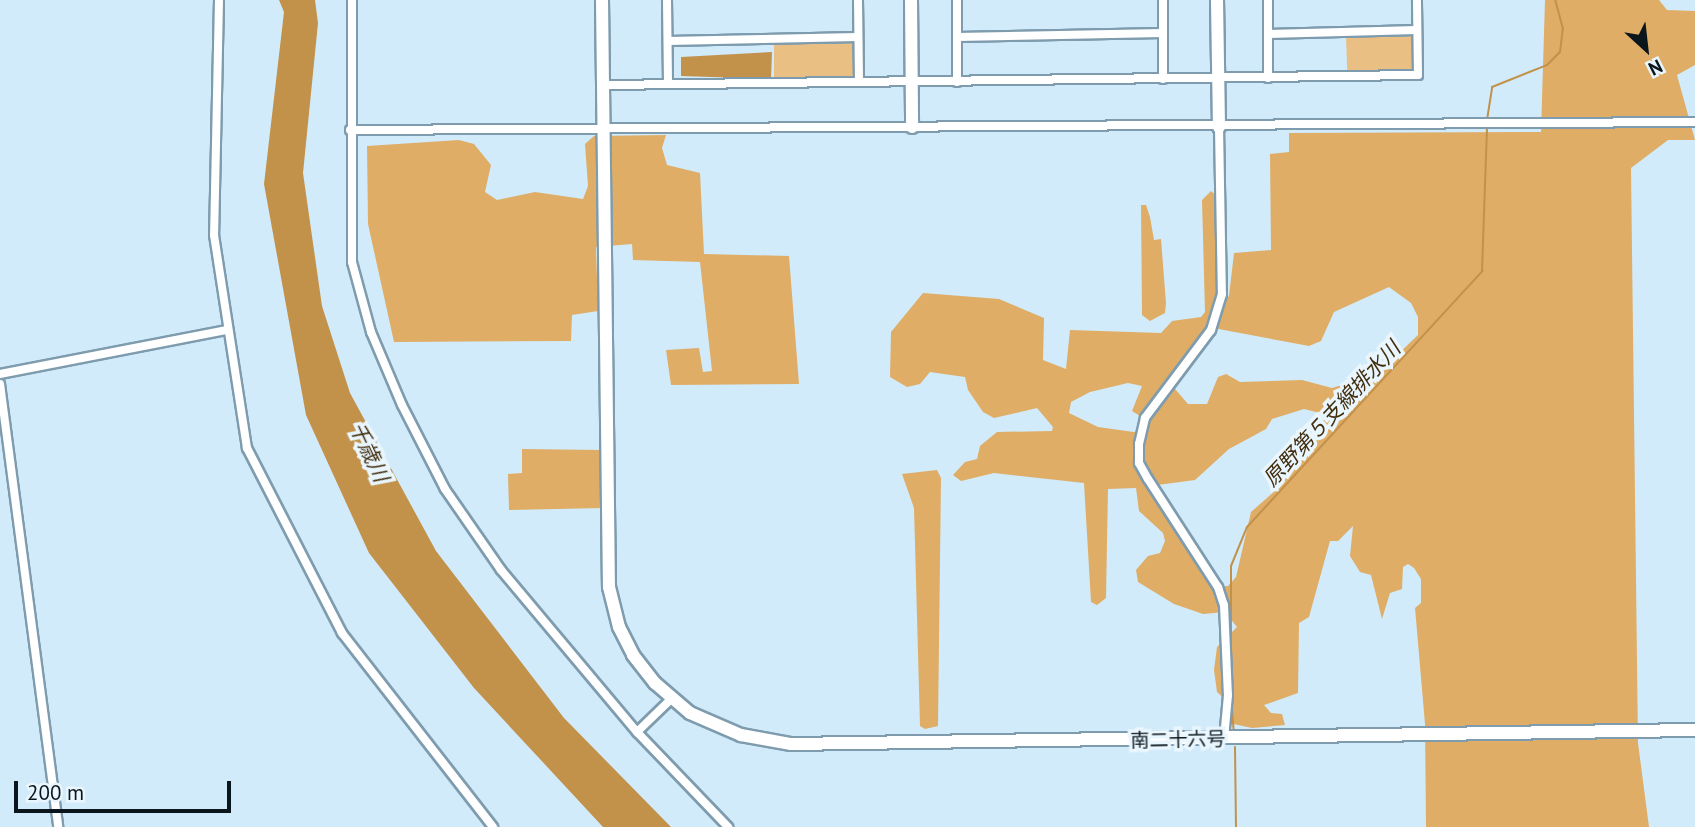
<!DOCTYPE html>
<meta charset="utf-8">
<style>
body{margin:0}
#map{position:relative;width:1695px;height:827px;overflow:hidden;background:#d1ebfb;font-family:"PT Sans","Noto Sans JP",sans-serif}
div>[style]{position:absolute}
.green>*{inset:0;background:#eabf83;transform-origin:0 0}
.forest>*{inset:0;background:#dfad66}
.water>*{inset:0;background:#c2914a}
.stream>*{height:2px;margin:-1px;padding:0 1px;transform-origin:1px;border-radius:1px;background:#c2914a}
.roads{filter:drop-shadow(2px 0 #7e9cae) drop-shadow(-2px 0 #7e9cae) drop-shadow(0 2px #7e9cae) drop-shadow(0 -2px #7e9cae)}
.street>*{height:8px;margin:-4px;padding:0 4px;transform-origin:4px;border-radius:4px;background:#fff}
.secondary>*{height:12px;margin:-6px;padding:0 6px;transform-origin:6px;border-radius:6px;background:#fff}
span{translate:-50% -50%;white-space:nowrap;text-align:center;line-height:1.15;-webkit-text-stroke:7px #e9f6fe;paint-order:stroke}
.street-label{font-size:19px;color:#0a151c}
.water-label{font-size:21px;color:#422e0e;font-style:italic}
.north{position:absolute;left:1611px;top:14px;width:70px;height:70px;-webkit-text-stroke:5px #e9f6fe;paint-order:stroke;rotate:153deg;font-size:19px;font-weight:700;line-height:28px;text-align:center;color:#0a151c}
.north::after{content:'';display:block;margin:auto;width:24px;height:32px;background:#0a151c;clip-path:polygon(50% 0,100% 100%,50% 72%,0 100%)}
.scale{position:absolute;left:14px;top:781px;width:217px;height:32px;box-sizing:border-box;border:4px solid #0a151c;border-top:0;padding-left:9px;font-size:21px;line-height:24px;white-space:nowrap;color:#0a151c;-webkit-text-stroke:5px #e9f6fe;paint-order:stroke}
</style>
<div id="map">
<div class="green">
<div style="left:1413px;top:35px;width:36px;height:67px;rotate:88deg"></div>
<div style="left:854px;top:41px;width:37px;height:80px;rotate:90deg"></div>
</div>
<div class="forest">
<div style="clip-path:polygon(evenodd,1545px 0,1659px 0,1667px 10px,1695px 11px,1695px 65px,1677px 75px,1695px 140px,1668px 140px,1631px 168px,1638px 743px,1649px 827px,1426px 827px,1425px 724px,1415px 608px,1421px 603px,1421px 579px,1414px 568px,1408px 564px,1403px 567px,1402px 589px,1390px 593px,1382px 619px,1371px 575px,1360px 572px,1350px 556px,1353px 526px,1338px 541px,1330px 541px,1309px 617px,1299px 623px,1298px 693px,1264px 705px,1271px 713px,1282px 714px,1285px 725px,1252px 728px,1229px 723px,1228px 702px,1217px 692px,1214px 670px,1217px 647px,1237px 627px,1225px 612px,1203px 614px,1174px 604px,1138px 582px,1136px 570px,1148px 556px,1160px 553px,1165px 541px,1163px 533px,1139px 511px,1136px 488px,1108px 489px,1106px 598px,1097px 605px,1091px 602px,1084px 483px,994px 473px,961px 481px,953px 475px,965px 462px,977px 459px,980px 446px,997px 432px,1052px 431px,1053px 427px,1037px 408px,994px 418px,983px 412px,968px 390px,965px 377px,930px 372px,920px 384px,907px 387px,890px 377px,891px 332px,923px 293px,999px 299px,1044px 318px,1043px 360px,1066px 369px,1070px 330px,1161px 333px,1172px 321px,1201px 317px,1205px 312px,1202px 200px,1211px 191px,1226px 204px,1219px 257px,1224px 301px,1229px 296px,1234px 253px,1271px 250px,1270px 154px,1289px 152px,1289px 133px,1541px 132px,1545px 0,1389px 287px,1411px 303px,1418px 317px,1418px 335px,1395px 357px,1345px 384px,1332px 388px,1302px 380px,1240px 382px,1226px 374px,1218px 377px,1207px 404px,1188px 404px,1169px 382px,1208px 327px,1309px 346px,1321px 341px,1334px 312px,1389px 287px,1545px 0,1128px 383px,1142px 386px,1132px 411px,1148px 421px,1148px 434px,1098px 427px,1069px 413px,1071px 402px,1090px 392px,1128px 383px,1545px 0,1304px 409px,1328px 415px,1277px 489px,1251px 512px,1236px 577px,1228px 586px,1213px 587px,1150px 486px,1195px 480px,1229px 449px,1266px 429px,1272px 419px,1304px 409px)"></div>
<div style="clip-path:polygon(666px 135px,662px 148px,667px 165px,700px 173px,704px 254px,789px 256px,799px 384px,671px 385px,666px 350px,699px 348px,703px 372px,712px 371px,700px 262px,633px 260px,632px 244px,596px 247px,598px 311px,572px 315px,571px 341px,394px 342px,368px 224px,367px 146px,459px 140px,474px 144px,491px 165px,485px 192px,497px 200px,535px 192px,583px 199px,588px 186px,585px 144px,594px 136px)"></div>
<div style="clip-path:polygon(1141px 205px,1146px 205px,1150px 217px,1154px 240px,1161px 239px,1166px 303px,1165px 313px,1150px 321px,1142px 315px)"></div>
<div style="clip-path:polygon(522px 449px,601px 450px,603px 508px,509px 510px,508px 474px,522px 473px)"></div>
<div style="clip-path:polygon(937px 470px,941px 478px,938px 726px,925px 729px,920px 726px,914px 508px,902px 474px)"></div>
</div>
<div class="water">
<div style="clip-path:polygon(279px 0,315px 0,318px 23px,303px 173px,322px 306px,350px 393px,436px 551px,564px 718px,671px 827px,603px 827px,474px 688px,369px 553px,306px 415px,264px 184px,284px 12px)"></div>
<div style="clip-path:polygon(772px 52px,771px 79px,681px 76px,681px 57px)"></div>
</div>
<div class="stream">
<div style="left:1487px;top:120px;width:33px;rotate:-81deg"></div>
<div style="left:1492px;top:87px;width:59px;rotate:-21.8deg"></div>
<div style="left:1547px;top:65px;width:18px;rotate:-45deg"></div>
<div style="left:1560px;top:52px;width:23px;rotate:-83deg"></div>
<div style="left:1563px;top:29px;width:30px;rotate:-105deg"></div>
<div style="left:1231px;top:677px;width:111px;rotate:-90deg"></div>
<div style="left:1231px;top:566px;width:42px;rotate:-67.7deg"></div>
<div style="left:1247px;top:527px;width:348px;rotate:-47.4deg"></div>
<div style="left:1482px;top:271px;width:144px;rotate:-88deg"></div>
<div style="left:1231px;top:700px;width:33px;rotate:85deg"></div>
<div style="left:1235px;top:747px;width:80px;rotate:89.3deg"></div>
</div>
<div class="roads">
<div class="street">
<div style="left:219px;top:0;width:235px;rotate:91.2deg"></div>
<div style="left:214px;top:235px;width:216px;rotate:81.2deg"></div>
<div style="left:247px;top:448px;width:208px;rotate:62.8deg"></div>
<div style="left:342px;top:633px;width:246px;rotate:52.1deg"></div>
<div style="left:352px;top:0;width:262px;rotate:90deg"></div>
<div style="left:352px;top:262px;width:73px;rotate:74.8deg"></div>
<div style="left:371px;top:332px;width:79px;rotate:67deg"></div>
<div style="left:402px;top:405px;width:94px;rotate:62.9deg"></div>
<div style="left:445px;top:489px;width:98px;rotate:55.3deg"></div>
<div style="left:501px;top:570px;width:212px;rotate:50deg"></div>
<div style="left:637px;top:732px;width:132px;rotate:46.2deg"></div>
<div style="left:667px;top:0;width:83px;rotate:89.3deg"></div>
<div style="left:858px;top:0;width:82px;rotate:89.3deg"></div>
<div style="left:957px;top:0;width:82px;rotate:90deg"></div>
<div style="left:1163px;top:0;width:79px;rotate:90deg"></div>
<div style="left:1268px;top:0;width:78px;rotate:90deg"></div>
<div style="left:1268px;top:34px;width:149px;rotate:-1.5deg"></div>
<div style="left:957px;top:37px;width:206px;rotate:-1.1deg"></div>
<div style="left:668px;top:41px;width:190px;rotate:-1.2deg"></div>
<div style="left:603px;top:85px;width:815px;rotate:-0.7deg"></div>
<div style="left:1418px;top:75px;width:75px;rotate:-90.8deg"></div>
<div style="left:1219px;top:127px;width:167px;rotate:89deg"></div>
<div style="left:1222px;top:294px;width:38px;rotate:107deg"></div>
<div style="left:1211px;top:330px;width:110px;rotate:126.9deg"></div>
<div style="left:1145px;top:418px;width:27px;rotate:103deg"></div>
<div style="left:1139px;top:444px;width:19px;rotate:90deg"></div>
<div style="left:1139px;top:463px;width:18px;rotate:61deg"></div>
<div style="left:1148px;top:479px;width:129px;rotate:57.1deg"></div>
<div style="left:1218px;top:587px;width:19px;rotate:72deg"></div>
<div style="left:1224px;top:605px;width:90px;rotate:87.5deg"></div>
<div style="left:1228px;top:695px;width:44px;rotate:95.2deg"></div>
<div style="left:350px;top:130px;width:1345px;rotate:-0.34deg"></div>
<div style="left:0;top:374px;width:230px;rotate:-11deg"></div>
<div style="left:0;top:384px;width:447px;rotate:82.5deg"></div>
<div style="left:637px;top:732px;width:47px;rotate:-44.1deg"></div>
</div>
<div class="secondary">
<div style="left:602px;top:0;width:587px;rotate:89.32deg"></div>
<div style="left:609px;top:587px;width:41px;rotate:76deg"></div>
<div style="left:619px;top:627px;width:31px;rotate:63deg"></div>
<div style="left:633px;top:655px;width:36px;rotate:52deg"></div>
<div style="left:655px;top:683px;width:46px;rotate:40.6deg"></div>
<div style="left:690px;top:713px;width:56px;rotate:23.3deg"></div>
<div style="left:741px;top:735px;width:51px;rotate:10.2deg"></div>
<div style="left:791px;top:744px;width:904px;rotate:-0.89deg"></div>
<div style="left:911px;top:0;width:127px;rotate:89.5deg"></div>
<div style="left:1217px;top:0;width:127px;rotate:89.1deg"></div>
</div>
</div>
<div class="street-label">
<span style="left:1178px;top:740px;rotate:-1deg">南二十六号</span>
</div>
<div class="water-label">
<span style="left:1332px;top:414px;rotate:-47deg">原野第５支線排水川</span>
<span style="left:369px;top:452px;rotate:65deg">千歳川</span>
</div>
<div class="north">N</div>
<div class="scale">200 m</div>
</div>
